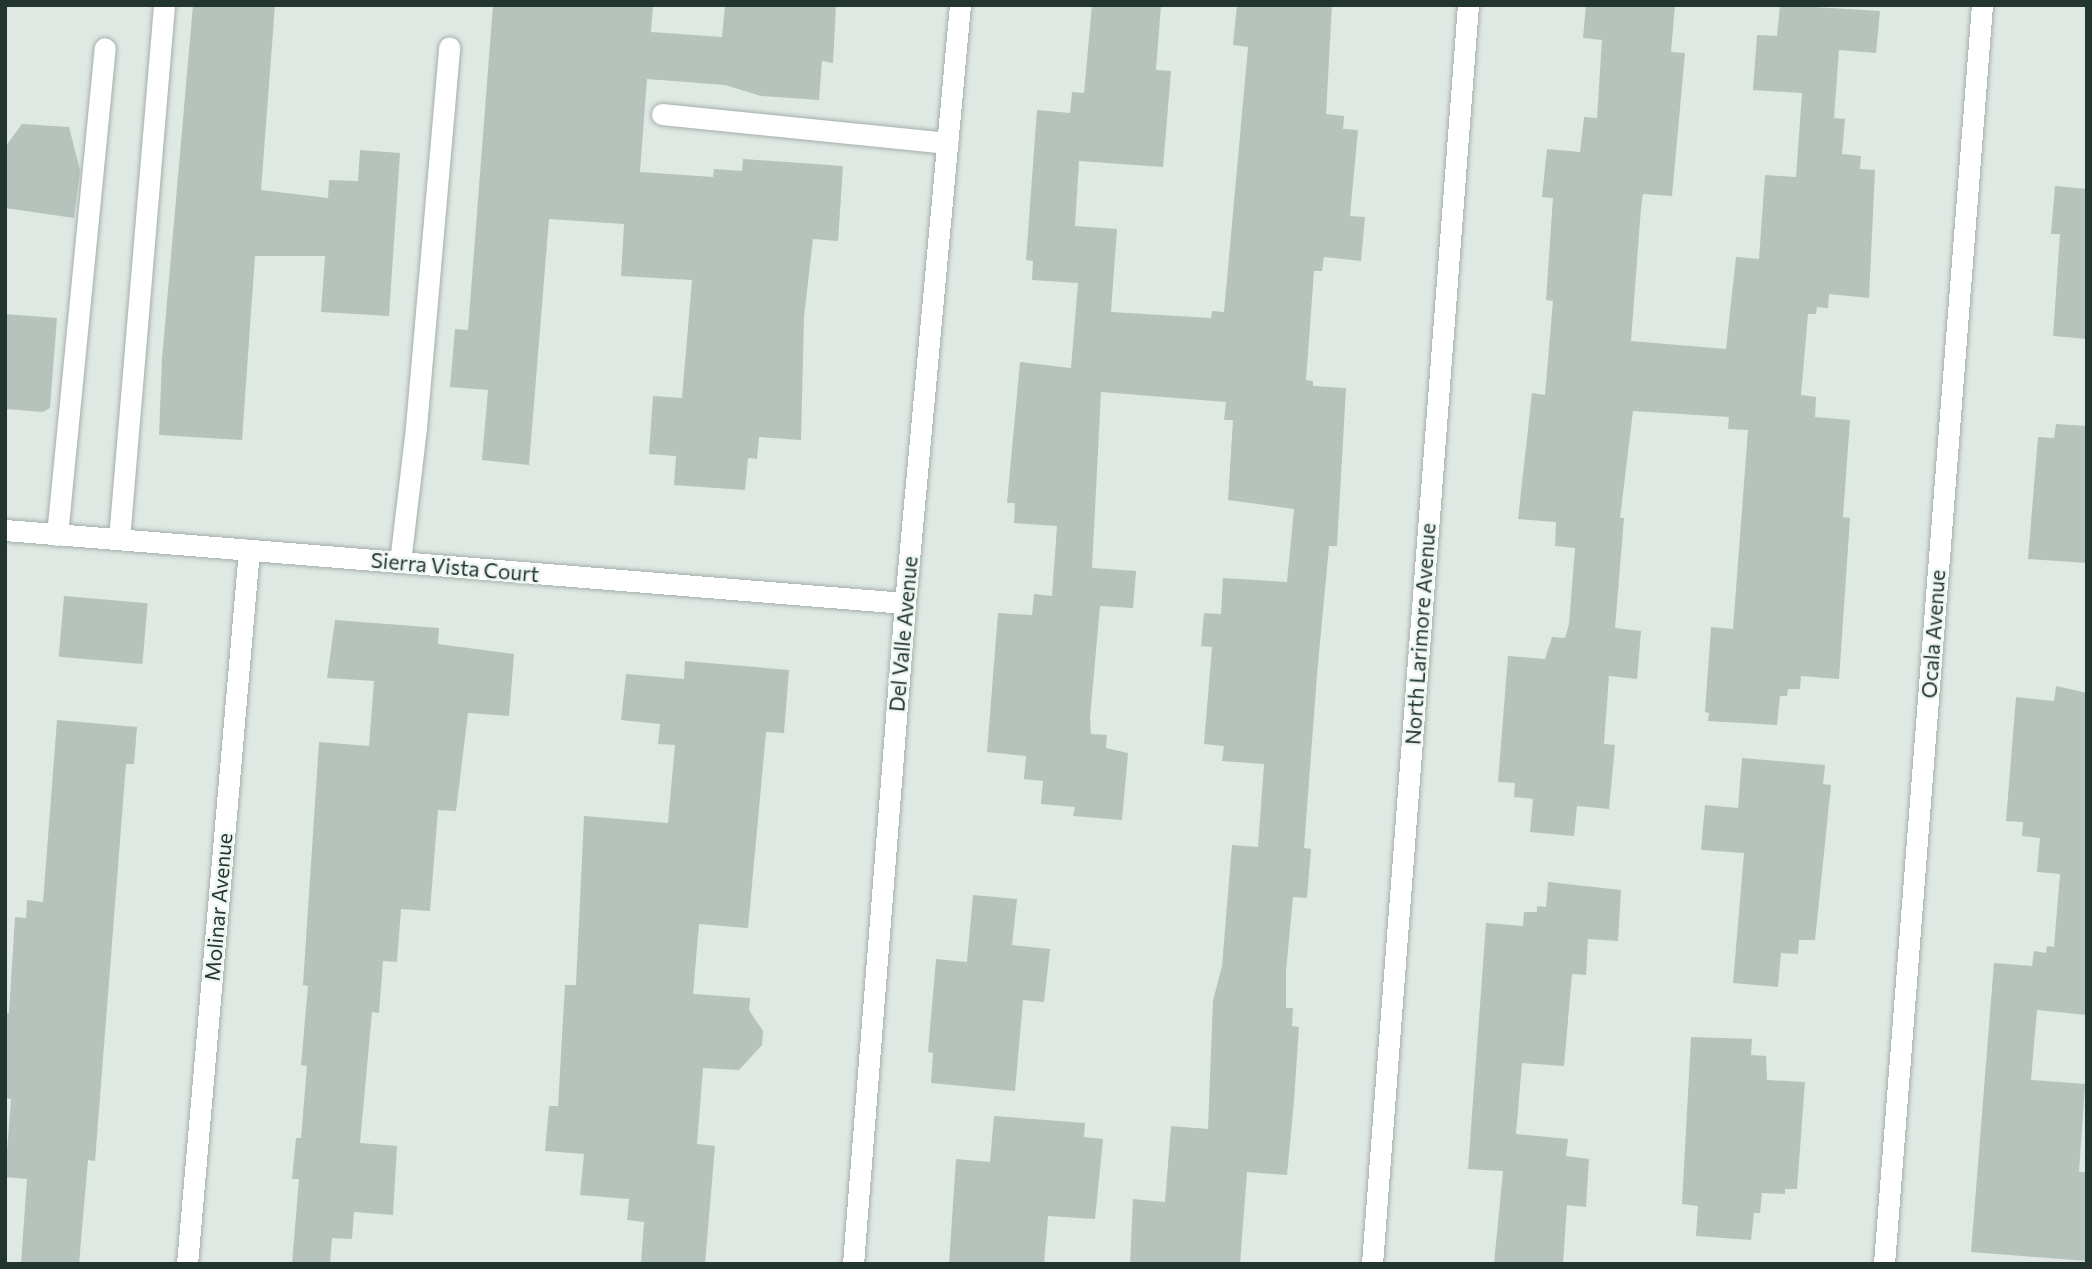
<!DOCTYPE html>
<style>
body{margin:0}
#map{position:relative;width:2092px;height:1269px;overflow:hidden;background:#dfe8e3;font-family:Commissioner,sans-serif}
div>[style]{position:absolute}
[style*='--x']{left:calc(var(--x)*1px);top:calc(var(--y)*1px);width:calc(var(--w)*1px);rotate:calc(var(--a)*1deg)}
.building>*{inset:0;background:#b5c3bc;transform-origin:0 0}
.roads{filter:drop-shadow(0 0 2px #a3afa9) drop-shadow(0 0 2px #a3afa9)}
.minor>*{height:21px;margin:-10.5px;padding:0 10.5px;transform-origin:10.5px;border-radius:10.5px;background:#fff}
span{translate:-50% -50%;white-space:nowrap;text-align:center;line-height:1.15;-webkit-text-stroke:5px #eff6f1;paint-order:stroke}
.street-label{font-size:21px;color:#22362f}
.frame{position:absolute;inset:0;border:7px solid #22362f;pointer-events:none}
</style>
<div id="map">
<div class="building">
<div style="clip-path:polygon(193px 5px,275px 5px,261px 190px,328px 198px,329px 180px,358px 181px,360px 150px,400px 153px,389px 316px,321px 312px,325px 256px,255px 256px,242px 440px,159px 435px,162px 359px)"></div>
<div style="clip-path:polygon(493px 5px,653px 5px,651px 32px,722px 37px,725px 5px,836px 5px,833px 63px,822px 61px,819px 100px,761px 96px,725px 85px,647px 79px,640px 172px,713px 177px,714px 169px,742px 171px,743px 159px,843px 166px,838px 241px,813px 239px,804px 317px,801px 440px,759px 437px,757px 459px,748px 458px,745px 490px,674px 485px,676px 456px,649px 454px,653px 396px,682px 398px,692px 280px,621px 276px,624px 224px,549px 219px,529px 465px,482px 460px,488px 390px,450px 387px,455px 329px,468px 330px)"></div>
<div style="clip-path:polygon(1092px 5px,1161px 5px,1156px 70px,1171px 71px,1163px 167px,1079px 161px,1075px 226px,1117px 229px,1111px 312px,1211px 318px,1212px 311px,1224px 312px,1248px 47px,1233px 45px,1237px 5px,1332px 5px,1326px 114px,1344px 116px,1343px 129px,1358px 130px,1350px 216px,1365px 217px,1361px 261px,1324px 257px,1322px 271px,1314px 271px,1306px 380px,1313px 381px,1313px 386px,1346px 388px,1337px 546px,1329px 546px,1317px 675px,1304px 848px,1311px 849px,1307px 898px,1293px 897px,1286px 971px,1286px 1008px,1293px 1008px,1292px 1026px,1299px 1027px,1294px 1101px,1287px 1175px,1247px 1172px,1240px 1264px,1130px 1264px,1133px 1199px,1165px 1202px,1171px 1126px,1208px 1129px,1213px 1001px,1222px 966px,1232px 845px,1258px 847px,1264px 764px,1222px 761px,1224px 746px,1204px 744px,1212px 647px,1201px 646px,1204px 613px,1221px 614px,1223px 578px,1287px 582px,1294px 509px,1228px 500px,1233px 420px,1224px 420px,1226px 402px,1101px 392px,1092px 568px,1136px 571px,1133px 608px,1100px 606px,1090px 718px,1091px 734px,1107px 735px,1106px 748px,1128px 753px,1122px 820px,1073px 816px,1075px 807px,1041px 804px,1043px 781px,1024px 779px,1026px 756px,987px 752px,998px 613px,1032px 615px,1034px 594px,1052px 596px,1057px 526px,1014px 523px,1015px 503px,1007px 503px,1020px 362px,1071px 368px,1078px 283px,1032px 280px,1033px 261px,1026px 260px,1037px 110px,1070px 113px,1072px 92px,1084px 93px)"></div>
<div style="clip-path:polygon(1586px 5px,1675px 5px,1671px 52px,1685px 53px,1672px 196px,1643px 194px,1641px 208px,1631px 341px,1726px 349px,1736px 257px,1759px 259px,1765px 175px,1796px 177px,1802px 93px,1753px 90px,1757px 35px,1777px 36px,1780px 5px,1880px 11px,1876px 53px,1839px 50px,1834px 118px,1845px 119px,1842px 154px,1861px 156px,1860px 169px,1875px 170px,1869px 298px,1829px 294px,1828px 308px,1817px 307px,1816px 314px,1808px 314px,1801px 395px,1816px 397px,1815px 417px,1850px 420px,1843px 517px,1850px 518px,1839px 679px,1801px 676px,1800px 689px,1788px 689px,1787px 696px,1780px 696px,1777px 725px,1708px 721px,1709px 713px,1705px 712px,1711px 627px,1733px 629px,1748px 430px,1728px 429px,1729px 417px,1633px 411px,1620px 518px,1624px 518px,1615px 628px,1641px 631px,1637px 679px,1609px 676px,1604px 744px,1615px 745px,1609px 809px,1577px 806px,1574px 836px,1530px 832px,1533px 799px,1514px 797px,1515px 783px,1498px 782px,1508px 656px,1545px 659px,1552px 637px,1565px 638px,1569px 624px,1575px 548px,1555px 546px,1556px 522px,1518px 519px,1532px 393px,1545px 395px,1553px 301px,1546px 300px,1553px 198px,1542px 197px,1547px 149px,1580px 152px,1584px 117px,1597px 118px,1602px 40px,1583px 38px)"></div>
<div style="clip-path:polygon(22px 124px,69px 127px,80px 170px,74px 218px,5px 208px,5px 147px)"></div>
<div style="clip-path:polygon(2055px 186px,2087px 189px,2087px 339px,2053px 336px,2060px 234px,2051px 234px)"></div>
<div style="clip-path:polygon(5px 314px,57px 318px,50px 408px,43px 412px,6px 409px)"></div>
<div style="clip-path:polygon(2056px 424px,2087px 426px,2087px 563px,2028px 559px,2038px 437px,2054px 438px)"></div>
<div style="left:64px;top:596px;width:84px;height:61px;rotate:5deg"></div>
<div style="clip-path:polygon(335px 620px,439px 628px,438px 644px,514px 654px,509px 716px,468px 713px,456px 811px,438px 810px,430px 911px,401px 909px,397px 962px,383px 961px,379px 1013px,372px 1012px,360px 1143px,397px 1146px,393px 1215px,354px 1212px,352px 1239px,332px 1238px,330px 1264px,292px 1264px,299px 1179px,292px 1179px,296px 1138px,301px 1138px,307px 1066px,301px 1065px,308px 986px,303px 985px,319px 742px,369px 746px,374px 681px,327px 678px)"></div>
<div style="clip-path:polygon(685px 661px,789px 670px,784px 733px,766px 732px,748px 928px,699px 924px,693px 994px,750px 998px,749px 1010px,763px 1031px,762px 1045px,739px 1070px,703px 1068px,697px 1144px,715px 1146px,705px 1264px,641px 1264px,644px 1222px,627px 1220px,629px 1199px,580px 1195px,584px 1154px,545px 1151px,549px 1106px,558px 1106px,565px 985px,576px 985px,584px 816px,668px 823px,675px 745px,658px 744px,660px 724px,621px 720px,626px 674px,684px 679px)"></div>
<div style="clip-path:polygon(2056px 686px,2087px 693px,2087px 1015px,2037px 1010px,2031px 1080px,2085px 1084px,2079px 1172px,2087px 1172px,2087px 1261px,1971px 1252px,1994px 963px,2032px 966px,2034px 951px,2046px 953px,2047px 946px,2054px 947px,2060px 874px,2037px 872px,2040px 838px,2022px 836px,2023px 822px,2006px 821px,2016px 697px,2054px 701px)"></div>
<div style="clip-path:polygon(57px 720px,137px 727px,134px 764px,126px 764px,95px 1161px,88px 1160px,79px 1264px,21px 1264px,27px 1179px,5px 1177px,11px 1099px,5px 1098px,5px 1013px,9px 1013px,15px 917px,26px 918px,27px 900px,43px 902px)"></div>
<div style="clip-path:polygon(1742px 758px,1825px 765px,1823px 784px,1831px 785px,1815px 940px,1799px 940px,1798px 954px,1781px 953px,1778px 987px,1733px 983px,1744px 853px,1701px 850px,1705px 805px,1738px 808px)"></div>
<div style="clip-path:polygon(1548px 882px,1621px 890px,1618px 941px,1588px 939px,1586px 975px,1572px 974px,1564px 1066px,1522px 1063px,1516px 1134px,1568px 1139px,1566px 1156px,1589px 1159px,1586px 1207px,1567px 1205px,1563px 1264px,1494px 1264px,1503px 1171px,1468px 1169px,1486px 923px,1523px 926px,1524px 912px,1537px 912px,1537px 906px,1546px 907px)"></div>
<div style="clip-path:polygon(973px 895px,1017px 899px,1012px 945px,1050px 949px,1044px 1002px,1023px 1000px,1015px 1091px,931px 1083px,933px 1053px,928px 1052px,936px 959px,967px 962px)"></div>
<div style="clip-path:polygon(1691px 1037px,1752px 1039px,1751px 1055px,1766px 1056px,1767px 1080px,1805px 1082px,1797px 1189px,1785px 1189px,1785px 1194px,1762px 1193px,1760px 1213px,1754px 1213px,1751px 1240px,1696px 1236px,1698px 1206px,1682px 1204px)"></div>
<div style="clip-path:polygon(994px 1116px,1085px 1123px,1084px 1137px,1103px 1139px,1095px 1219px,1048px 1216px,1044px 1264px,949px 1264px,956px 1159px,990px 1162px)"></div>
</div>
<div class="roads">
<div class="minor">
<div style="--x:662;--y:114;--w:287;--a:5.8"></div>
<div style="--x:5;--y:530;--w:903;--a:4.64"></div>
<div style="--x:57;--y:535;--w:489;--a:-84.4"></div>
<div style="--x:119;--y:539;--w:536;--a:-85.18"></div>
<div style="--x:400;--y:562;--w:136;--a:-83.2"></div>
<div style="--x:416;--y:427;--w:381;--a:-85"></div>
<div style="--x:187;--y:1264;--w:717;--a:-85.04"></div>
<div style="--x:853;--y:1264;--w:663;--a:-85.5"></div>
<div style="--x:905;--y:603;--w:601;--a:-84.75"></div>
<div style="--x:1372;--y:1264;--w:1263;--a:-85.64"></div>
<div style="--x:1884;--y:1264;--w:1263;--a:-85.55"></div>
</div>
</div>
<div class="street-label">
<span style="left:455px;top:567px;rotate:5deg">Sierra Vista Court</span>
<span style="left:903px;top:634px;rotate:-85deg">Del Valle Avenue</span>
<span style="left:1420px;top:634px;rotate:-86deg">North Larimore Avenue</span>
<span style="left:1933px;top:634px;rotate:-86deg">Ocala Avenue</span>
<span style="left:218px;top:907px;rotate:-85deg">Molinar Avenue</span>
</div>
<div class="frame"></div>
</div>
